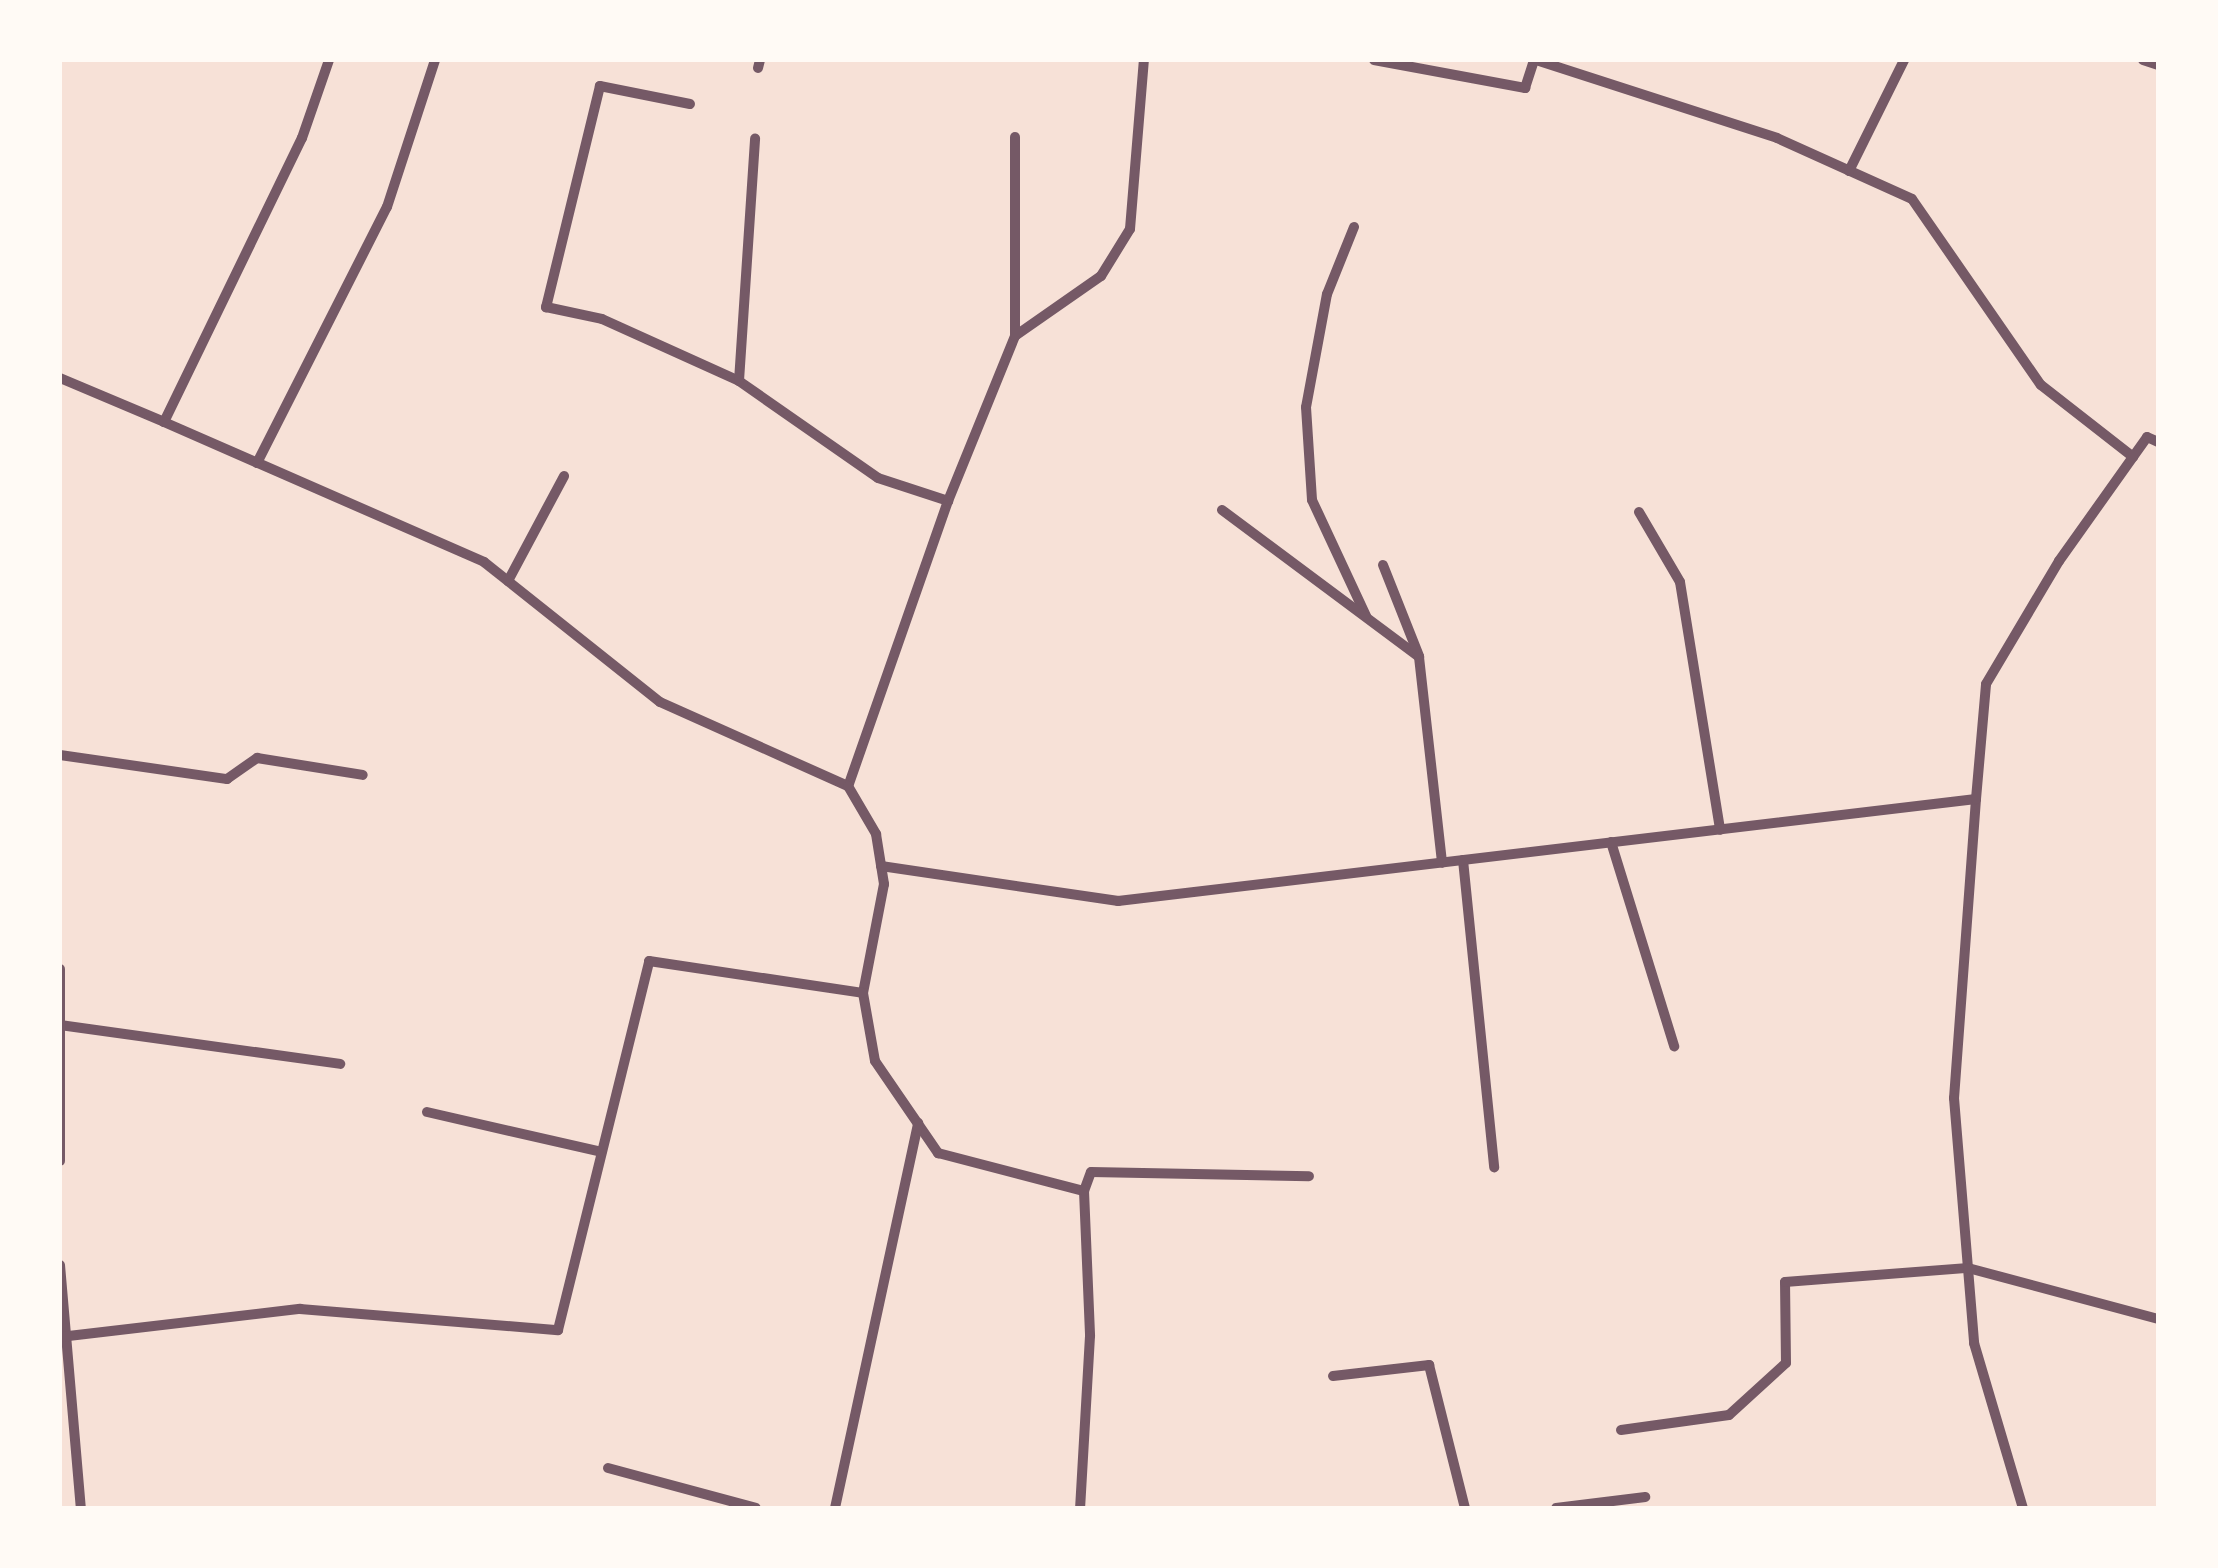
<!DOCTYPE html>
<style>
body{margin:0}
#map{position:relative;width:2218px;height:1568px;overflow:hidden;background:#f7e1d7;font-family:Figtree,sans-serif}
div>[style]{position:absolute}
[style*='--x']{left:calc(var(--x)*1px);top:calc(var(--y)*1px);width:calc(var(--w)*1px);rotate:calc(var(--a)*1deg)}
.minor>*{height:10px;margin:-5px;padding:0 5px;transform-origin:5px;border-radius:5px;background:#755966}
span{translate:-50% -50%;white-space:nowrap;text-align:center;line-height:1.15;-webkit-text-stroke:8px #fffaf5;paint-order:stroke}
.frame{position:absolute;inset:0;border:62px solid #fffaf5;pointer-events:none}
</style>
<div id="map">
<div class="minor">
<div style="--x:1374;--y:60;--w:154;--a:10.5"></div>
<div style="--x:1525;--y:88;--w:29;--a:-72"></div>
<div style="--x:1536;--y:60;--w:253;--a:17.9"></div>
<div style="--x:1777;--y:138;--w:148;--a:24.3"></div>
<div style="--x:1912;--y:199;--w:226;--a:55.3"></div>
<div style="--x:2041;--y:385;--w:117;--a:38"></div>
<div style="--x:2143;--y:60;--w:16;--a:18"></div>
<div style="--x:758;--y:68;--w:8;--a:-76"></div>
<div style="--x:690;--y:104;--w:92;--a:-168.7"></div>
<div style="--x:600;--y:86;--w:228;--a:103.7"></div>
<div style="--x:546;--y:307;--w:57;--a:12.1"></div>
<div style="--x:602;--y:319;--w:150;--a:24.3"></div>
<div style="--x:739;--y:381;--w:169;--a:34.9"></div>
<div style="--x:878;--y:478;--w:74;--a:18.2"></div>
<div style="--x:948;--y:501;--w:302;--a:109.3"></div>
<div style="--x:1849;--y:171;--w:124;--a:-63.6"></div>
<div style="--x:1354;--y:227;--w:72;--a:111.9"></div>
<div style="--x:1327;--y:294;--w:115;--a:100.5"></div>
<div style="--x:1306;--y:407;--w:93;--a:86.3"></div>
<div style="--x:1312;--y:500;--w:128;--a:65"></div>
<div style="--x:1015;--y:336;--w:105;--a:-34.9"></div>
<div style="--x:1101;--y:276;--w:55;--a:-58.3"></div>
<div style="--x:1130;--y:229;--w:170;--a:-85.3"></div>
<div style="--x:60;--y:378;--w:113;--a:22.9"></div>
<div style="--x:164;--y:422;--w:316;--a:-64.1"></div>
<div style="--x:302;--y:138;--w:83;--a:-70.9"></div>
<div style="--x:739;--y:381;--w:243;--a:-86.2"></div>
<div style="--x:164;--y:422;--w:349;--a:23.6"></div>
<div style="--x:484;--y:562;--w:225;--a:38.5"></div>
<div style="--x:660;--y:702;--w:206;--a:24.1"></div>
<div style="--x:848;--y:786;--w:56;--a:59.7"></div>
<div style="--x:876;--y:834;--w:51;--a:80.9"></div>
<div style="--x:884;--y:884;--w:111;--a:100.9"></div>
<div style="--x:863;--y:993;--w:69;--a:80"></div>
<div style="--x:875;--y:1061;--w:112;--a:55.6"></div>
<div style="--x:938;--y:1153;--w:151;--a:14.6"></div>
<div style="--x:1084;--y:1191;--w:145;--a:87.6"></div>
<div style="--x:1090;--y:1336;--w:172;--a:93.3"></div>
<div style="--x:257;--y:463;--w:287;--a:-63.1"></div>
<div style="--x:387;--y:207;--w:155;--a:-71.9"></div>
<div style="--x:948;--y:501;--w:178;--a:-67.9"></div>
<div style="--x:1015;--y:336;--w:199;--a:-90"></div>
<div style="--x:1222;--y:510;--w:246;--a:36.7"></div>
<div style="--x:1419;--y:657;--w:207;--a:83.6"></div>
<div style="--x:1639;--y:512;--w:81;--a:59.6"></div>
<div style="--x:1680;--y:582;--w:251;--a:80.8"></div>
<div style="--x:1383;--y:565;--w:98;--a:68.4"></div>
<div style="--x:508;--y:581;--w:119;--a:-61.9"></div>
<div style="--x:60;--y:755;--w:169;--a:8.2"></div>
<div style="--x:227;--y:779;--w:37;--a:-35"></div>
<div style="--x:257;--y:758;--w:107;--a:9.1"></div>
<div style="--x:1976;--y:799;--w:300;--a:94.2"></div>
<div style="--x:1954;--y:1098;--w:246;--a:85.3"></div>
<div style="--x:1974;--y:1343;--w:172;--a:73.5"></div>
<div style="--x:1611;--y:842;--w:214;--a:72.8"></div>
<div style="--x:1463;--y:860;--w:309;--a:84.2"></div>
<div style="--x:881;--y:866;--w:240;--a:8.4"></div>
<div style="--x:1118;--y:901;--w:864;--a:-6.78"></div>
<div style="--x:1976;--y:799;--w:115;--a:-85"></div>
<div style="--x:1986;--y:684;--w:143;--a:-59.3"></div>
<div style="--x:2059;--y:561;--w:152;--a:-54.6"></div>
<div style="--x:2147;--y:437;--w:12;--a:24"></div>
<div style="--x:60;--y:969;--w:192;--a:90"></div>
<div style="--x:60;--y:1025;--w:283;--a:7.9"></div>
<div style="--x:427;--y:1112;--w:179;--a:12.9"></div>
<div style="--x:1084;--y:1191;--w:20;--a:-70"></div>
<div style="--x:1091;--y:1172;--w:218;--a:1.1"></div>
<div style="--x:60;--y:1265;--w:244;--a:85.1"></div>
<div style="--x:60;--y:1337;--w:242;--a:-6.7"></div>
<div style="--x:300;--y:1309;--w:259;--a:4.7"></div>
<div style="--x:558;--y:1330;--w:380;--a:-76.1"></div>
<div style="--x:649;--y:961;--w:216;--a:8.5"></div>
<div style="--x:1333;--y:1376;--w:97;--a:-6.5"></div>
<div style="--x:1429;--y:1365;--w:147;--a:75.9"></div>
<div style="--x:1621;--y:1430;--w:109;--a:-7.9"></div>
<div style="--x:1729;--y:1415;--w:77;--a:-42.4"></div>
<div style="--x:1786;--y:1363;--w:81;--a:-90.7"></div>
<div style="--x:1785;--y:1282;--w:184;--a:-4.4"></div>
<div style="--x:1968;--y:1268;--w:197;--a:15"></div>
<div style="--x:608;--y:1468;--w:153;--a:15.1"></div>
<div style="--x:835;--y:1508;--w:394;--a:-77.8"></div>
<div style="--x:1556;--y:1508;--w:90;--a:-7"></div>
</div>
<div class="frame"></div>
</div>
